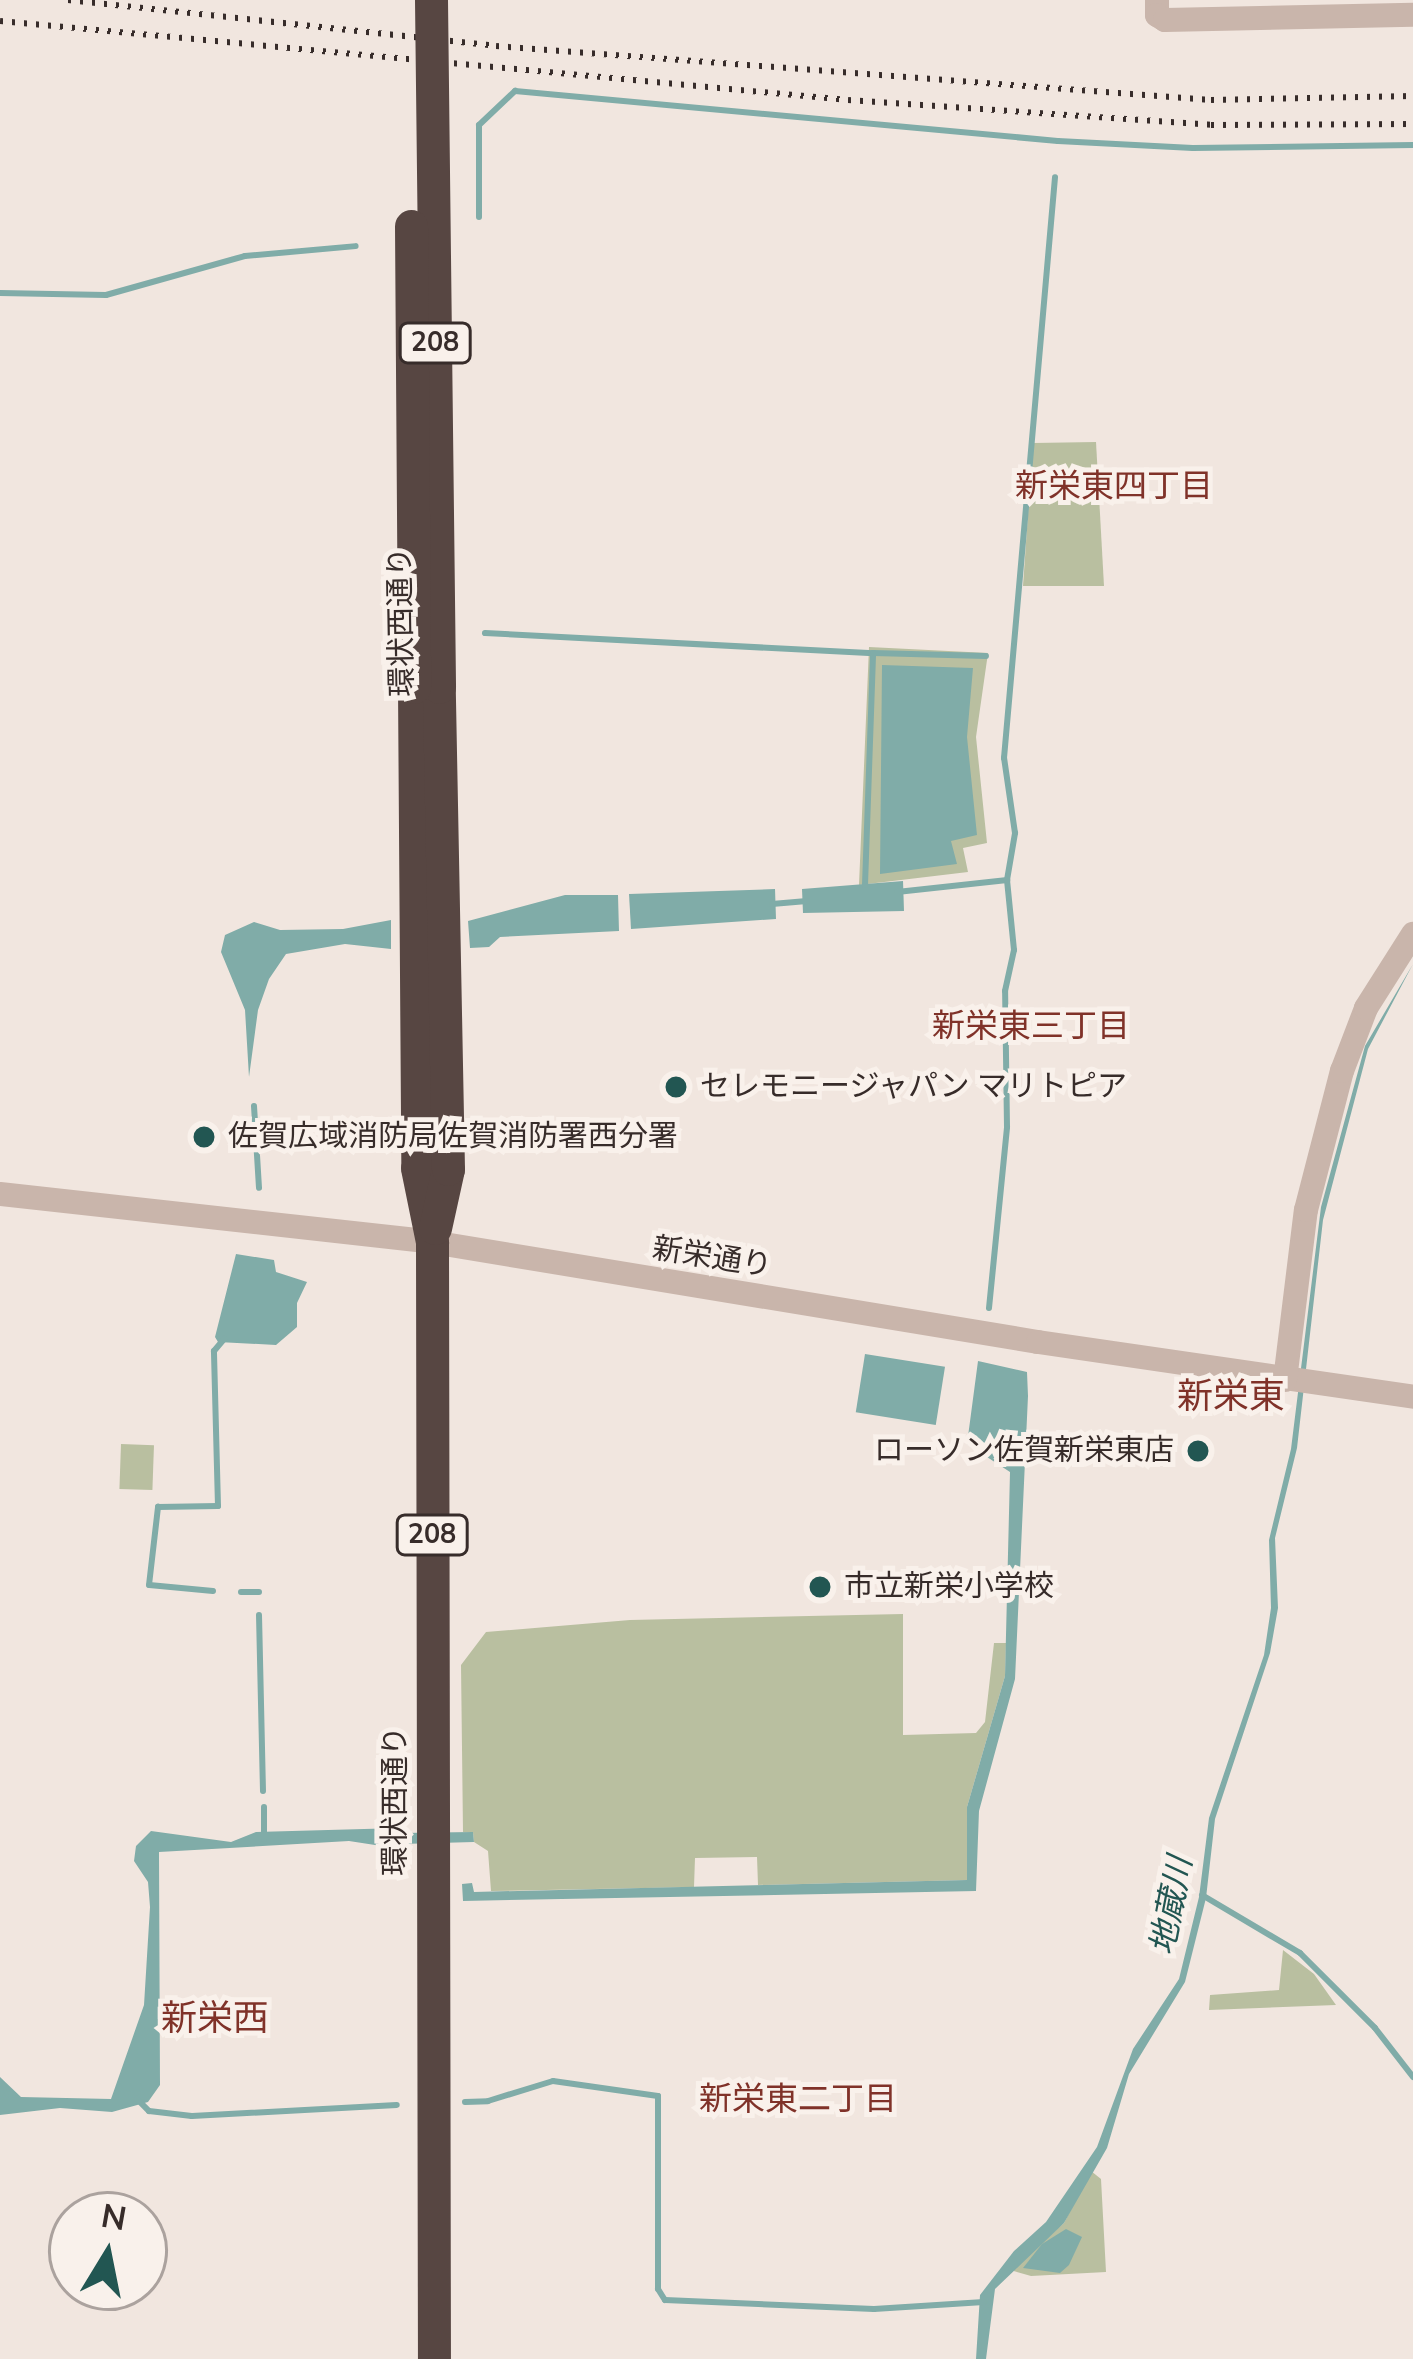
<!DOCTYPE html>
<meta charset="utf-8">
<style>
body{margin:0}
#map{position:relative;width:1413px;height:2359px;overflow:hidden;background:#f1e6df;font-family:"Nunito Sans","Noto Sans JP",sans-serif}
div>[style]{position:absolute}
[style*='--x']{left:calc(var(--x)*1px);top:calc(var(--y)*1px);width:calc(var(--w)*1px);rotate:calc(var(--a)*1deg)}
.green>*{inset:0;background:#b9bfa0;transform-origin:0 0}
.water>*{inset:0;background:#80aca8;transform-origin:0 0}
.stream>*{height:6px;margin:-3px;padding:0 3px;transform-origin:3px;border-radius:3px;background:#80aca8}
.minor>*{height:24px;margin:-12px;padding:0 12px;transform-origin:12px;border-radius:12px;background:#c9b5ab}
.highway>*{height:33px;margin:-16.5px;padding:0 16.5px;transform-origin:16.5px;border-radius:16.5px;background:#574642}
.rail>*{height:6px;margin-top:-3px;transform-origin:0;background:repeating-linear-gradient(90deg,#372c2a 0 3px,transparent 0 12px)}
.highway-bridge>*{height:33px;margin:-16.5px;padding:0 16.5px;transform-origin:16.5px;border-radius:16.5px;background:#574642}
.dots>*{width:33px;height:33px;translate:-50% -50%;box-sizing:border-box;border:6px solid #f9f1eb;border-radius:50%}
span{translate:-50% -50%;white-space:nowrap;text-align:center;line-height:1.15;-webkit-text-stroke:10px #f9f1eb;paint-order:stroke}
.shield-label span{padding:3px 9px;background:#f9f1eb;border:3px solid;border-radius:9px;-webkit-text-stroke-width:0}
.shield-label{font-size:27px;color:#372c2a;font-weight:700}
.street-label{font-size:30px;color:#372c2a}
.poi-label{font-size:30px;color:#372c2a}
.left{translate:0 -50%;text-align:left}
.right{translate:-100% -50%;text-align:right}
.neighbourhood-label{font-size:33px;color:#803229}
.water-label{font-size:33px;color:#225652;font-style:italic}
.quarter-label{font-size:36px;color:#803229}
.north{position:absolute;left:48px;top:2191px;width:120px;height:120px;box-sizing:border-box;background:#f9f1eb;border:3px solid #aba29e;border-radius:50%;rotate:10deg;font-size:33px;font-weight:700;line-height:48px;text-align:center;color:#372c2a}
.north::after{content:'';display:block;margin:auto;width:42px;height:54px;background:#225652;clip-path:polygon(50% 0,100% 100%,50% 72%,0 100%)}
</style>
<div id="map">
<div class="green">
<div style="clip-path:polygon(1096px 442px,1104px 586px,1023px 586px,1033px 443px)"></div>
<div style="clip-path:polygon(869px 647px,988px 653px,976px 737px,987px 843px,963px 848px,968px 872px,859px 885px)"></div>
<div style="left:121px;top:1444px;width:33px;height:45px;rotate:2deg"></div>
<div style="clip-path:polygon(903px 1614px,903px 1735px,976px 1733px,985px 1722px,994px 1643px,1006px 1643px,1005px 1676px,967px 1807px,968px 1880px,758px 1885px,757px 1857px,695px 1858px,694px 1887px,491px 1891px,488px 1851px,474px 1842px,473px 1832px,463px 1832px,461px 1665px,486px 1632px,630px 1620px)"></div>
<div style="clip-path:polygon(1283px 1950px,1314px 1974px,1336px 2005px,1209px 2010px,1210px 1995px,1279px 1990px)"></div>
<div style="clip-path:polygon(1091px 2171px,1101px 2179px,1106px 2272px,1031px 2276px,1010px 2270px,1064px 2223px)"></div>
</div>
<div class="water">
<div style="clip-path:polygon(882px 665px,973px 668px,967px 737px,977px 835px,951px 841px,957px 864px,880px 874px)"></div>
<div style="clip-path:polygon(903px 881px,904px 911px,803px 913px,802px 889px)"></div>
<div style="clip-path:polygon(775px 889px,776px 919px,631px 929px,629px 894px)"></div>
<div style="clip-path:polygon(565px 895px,618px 895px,619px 931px,500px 937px,489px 947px,470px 948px,468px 921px)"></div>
<div style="clip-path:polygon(391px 920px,391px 949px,345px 944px,286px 954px,269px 979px,258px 1010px,249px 1077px,245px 1010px,221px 952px,225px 935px,254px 922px,280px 930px,343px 929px)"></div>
<div style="clip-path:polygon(1413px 964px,1368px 1049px,1323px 1220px,1297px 1448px,1275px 1538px,1278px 1608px,1270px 1653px,1215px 1819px,1206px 1898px,1185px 1982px,1129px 2074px,1107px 2148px,1064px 2223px,995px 2289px,986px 2359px,976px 2359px,980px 2295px,1014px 2251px,1046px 2222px,1097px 2147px,1133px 2049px,1179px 1979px,1199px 1897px,1209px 1818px,1264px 1655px,1271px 1608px,1269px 1540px,1291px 1449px,1321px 1207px,1365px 1046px)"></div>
<div style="clip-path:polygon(236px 1254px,274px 1260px,276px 1272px,307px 1282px,297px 1303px,297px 1327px,276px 1345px,218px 1342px,215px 1337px)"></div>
<div style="left:865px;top:1354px;width:81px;height:59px;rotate:9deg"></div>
<div style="clip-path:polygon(978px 1361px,1027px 1372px,1028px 1396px,1015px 1679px,979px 1811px,976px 1891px,463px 1901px,462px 1884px,472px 1883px,474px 1892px,967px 1880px,967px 1807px,1005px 1676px,1010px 1472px,967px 1444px)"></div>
<div style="clip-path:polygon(400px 1828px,401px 1833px,473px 1832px,474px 1842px,402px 1844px,401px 1849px,349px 1841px,159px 1852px,160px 2085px,148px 2102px,112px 2112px,60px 2108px,0 2115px,0 2077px,21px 2097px,111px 2099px,144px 2005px,150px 1907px,148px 1882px,134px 1861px,136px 1846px,151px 1831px,231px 1842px,256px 1832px)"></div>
<div style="clip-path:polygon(1066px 2229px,1082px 2237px,1069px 2265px,1060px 2273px,1023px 2268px,1042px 2244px)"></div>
</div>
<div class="stream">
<div style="--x:479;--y:217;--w:92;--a:-90"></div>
<div style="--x:479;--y:125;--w:50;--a:-43.4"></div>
<div style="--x:515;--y:91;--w:545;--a:5.26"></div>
<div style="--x:1058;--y:141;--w:135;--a:3"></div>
<div style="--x:1193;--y:148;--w:220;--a:-0.8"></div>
<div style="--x:0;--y:293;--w:106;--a:1.1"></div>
<div style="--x:106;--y:295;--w:144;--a:-15.7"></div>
<div style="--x:245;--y:256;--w:111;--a:-5.1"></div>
<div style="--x:485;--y:633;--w:389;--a:3"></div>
<div style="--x:865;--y:885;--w:232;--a:-88"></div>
<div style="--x:873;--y:653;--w:113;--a:1.5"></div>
<div style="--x:897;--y:892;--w:111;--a:-6.2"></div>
<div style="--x:772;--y:904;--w:35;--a:-5"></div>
<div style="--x:254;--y:1106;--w:82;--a:86.5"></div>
<div style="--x:989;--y:1308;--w:182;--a:-84.3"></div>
<div style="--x:1007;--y:1127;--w:136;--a:-90.8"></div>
<div style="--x:1005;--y:991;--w:42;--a:-77.6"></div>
<div style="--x:1014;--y:950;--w:70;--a:-95.7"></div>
<div style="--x:1007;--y:880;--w:48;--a:-80.3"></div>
<div style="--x:1015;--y:833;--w:76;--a:-98.3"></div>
<div style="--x:1004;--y:758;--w:583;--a:-84.98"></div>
<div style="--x:213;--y:1591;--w:64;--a:-174.6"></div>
<div style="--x:149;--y:1585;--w:79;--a:-83.4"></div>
<div style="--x:158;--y:1507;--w:60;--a:-1"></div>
<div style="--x:218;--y:1506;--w:155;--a:-91.5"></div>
<div style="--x:214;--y:1351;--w:16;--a:-50"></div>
<div style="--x:241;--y:1592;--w:18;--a:0"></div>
<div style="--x:259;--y:1615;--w:176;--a:88.7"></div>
<div style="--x:264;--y:1807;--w:32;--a:90"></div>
<div style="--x:1202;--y:1895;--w:114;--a:30.6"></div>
<div style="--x:1300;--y:1953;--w:106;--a:45"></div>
<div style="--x:1375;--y:2028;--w:62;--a:52.2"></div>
<div style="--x:137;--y:2099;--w:17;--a:45"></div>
<div style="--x:149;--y:2111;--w:43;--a:6.6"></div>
<div style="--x:192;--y:2116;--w:205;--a:-3.1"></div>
<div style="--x:465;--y:2102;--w:23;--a:-2"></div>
<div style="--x:488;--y:2101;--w:68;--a:-17.1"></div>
<div style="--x:553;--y:2081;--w:106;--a:8.1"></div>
<div style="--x:658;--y:2096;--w:193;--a:90"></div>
<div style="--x:658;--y:2289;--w:13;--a:58"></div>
<div style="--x:665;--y:2300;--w:209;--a:2.5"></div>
<div style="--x:874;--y:2309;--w:110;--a:-3.6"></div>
</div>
<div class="minor">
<div style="--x:1157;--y:0;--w:15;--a:90"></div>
<div style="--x:1157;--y:15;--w:9;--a:32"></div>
<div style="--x:1165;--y:20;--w:248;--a:-1.2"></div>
<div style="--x:0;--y:1194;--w:435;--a:6.3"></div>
<div style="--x:432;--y:1242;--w:614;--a:9.37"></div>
<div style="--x:1038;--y:1342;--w:379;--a:8.3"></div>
<div style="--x:1285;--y:1380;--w:171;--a:-83"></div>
<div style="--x:1306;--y:1210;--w:144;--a:-75.5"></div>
<div style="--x:1342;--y:1071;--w:67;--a:-69.1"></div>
<div style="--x:1366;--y:1008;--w:88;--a:-57.6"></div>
</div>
<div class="highway">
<div style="--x:414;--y:687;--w:481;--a:89.6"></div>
<div style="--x:417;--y:1168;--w:76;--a:78.5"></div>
<div style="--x:432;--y:1242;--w:1117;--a:89.9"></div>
<div style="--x:435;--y:1228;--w:60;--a:-77.6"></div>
<div style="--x:448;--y:1169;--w:482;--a:-91.1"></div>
</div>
<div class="rail">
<div style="--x:68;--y:0;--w:430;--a:6.1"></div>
<div style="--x:496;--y:46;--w:717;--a:4.32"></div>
<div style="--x:1211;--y:100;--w:202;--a:-1.1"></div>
<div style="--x:0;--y:21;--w:852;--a:5.32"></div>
<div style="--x:848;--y:100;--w:364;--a:3.9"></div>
<div style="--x:1211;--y:125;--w:202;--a:-0.3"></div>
</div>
<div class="highway-bridge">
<div style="--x:431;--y:0;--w:687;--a:89.33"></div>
<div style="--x:411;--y:226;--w:461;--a:89.6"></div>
</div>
<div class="dots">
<div style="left:676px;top:1087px;background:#225652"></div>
<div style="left:204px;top:1137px;background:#225652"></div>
<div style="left:1198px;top:1451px;background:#225652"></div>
<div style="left:820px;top:1587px;background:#225652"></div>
</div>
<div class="shield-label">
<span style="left:435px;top:343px">208</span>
<span style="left:432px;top:1535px">208</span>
</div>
<div class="street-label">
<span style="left:402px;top:622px;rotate:-91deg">環状西通り</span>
<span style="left:712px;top:1258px;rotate:9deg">新栄通り</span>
<span style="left:396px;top:1801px;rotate:-90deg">環状西通り</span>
</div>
<div class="poi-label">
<span class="left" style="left:700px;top:1087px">セレモニージャパン マリトピア</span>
<span class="left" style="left:228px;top:1137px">佐賀広域消防局佐賀消防署西分署</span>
<span class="right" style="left:1174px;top:1451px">ローソン佐賀新栄東店</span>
<span class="left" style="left:844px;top:1587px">市立新栄小学校</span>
</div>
<div class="neighbourhood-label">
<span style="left:1114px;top:487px">新栄東四丁目</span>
<span style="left:1031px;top:1027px">新栄東三丁目</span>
<span style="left:798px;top:2100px">新栄東二丁目</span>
</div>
<div class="water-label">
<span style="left:1172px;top:1906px;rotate:-79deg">地蔵川</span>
</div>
<div class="quarter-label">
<span style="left:1231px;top:1397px">新栄東</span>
<span style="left:215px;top:2019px">新栄西</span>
</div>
<div class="north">N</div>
</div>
